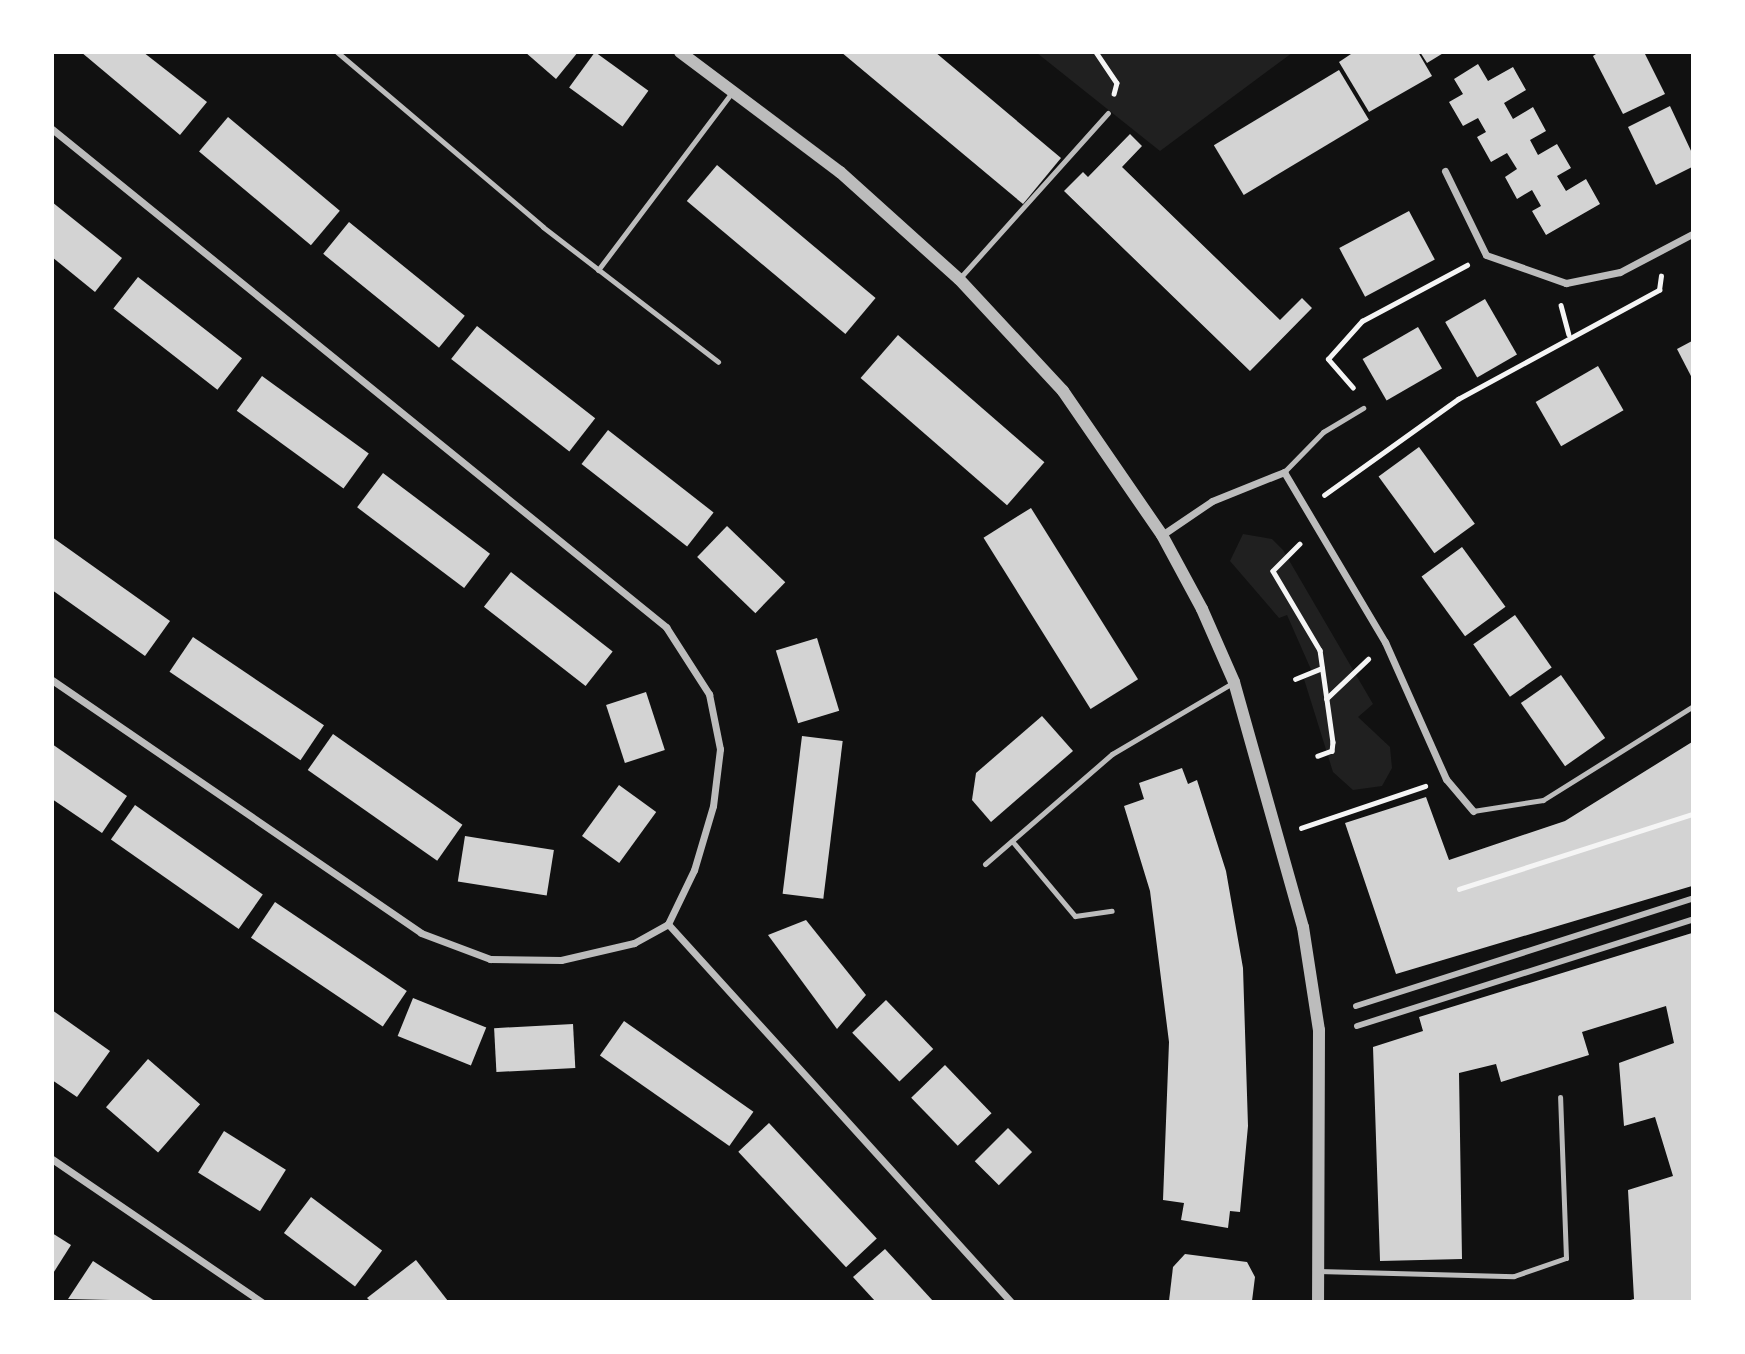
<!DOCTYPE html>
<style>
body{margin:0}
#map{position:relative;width:1745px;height:1354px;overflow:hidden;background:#111;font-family:"Open Sans",sans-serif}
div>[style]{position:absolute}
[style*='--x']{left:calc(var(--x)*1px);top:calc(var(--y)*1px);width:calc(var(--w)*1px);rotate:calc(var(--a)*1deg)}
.green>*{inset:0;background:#202020}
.building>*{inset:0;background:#d3d3d3;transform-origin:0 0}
.path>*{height:4.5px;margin:-2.25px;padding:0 2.25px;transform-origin:2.25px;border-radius:2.25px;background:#f5f5f5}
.service>*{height:5px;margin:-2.5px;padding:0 2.5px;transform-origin:2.5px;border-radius:2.5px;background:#bcbcbc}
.pedestrian>*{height:6px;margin:-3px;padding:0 3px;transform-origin:3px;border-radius:3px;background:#bcbcbc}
.minor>*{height:7px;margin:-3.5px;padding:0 3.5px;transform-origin:3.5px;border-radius:3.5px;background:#bcbcbc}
.tertiary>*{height:12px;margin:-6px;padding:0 6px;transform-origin:6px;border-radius:6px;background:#bcbcbc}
span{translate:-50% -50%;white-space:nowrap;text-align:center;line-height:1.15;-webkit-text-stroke:5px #fff;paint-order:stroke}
.frame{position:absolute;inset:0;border:54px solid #fff;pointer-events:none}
</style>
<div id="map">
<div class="green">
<div style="clip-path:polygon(1037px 53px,1292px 53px,1160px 151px)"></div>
<div style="clip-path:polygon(1243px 534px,1272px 539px,1283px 550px,1373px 704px,1358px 717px,1390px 747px,1392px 768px,1382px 786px,1353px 790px,1333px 772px,1304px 679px,1313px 674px,1287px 615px,1279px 618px,1230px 561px)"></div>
</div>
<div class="building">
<div style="clip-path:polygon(81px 52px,143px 52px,207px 102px,180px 135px)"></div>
<div style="clip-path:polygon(525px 52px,578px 52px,556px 79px)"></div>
<div style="left:595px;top:52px;width:66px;height:44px;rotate:36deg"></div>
<div style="clip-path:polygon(841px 52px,935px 52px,1061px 158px,1023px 204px)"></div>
<div style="clip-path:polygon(1354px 52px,1418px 52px,1432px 76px,1369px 112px,1339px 62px)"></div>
<div style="clip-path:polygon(1420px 52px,1445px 52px,1427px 63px)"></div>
<div style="clip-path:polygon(1599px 52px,1644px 52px,1665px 94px,1623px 114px,1593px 56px)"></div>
<div style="clip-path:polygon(1478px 64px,1488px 81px,1513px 67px,1526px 90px,1504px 103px,1513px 119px,1533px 107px,1546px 131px,1530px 140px,1538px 155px,1557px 144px,1571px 168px,1557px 176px,1566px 191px,1586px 179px,1600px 204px,1546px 235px,1532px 211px,1541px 206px,1532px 190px,1517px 199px,1505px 177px,1517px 169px,1507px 153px,1491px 162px,1477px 137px,1486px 132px,1478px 118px,1463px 126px,1449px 102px,1463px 94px,1454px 79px)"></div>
<div style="left:1339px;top:70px;width:58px;height:146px;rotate:59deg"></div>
<div style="clip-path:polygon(1670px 106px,1692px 153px,1692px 167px,1656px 185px,1628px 127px)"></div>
<div style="left:228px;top:117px;width:146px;height:45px;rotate:40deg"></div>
<div style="clip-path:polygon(1130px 134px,1142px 146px,1122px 167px,1280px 320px,1302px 298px,1312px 308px,1250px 371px,1064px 191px,1083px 172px,1088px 177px)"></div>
<div style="left:717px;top:165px;width:207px;height:47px;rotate:40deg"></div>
<div style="clip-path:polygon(52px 202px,122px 258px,95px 292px,52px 257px)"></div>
<div style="left:1409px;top:211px;width:55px;height:79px;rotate:62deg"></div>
<div style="left:349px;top:222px;width:149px;height:41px;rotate:39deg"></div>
<div style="left:138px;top:277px;width:132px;height:40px;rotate:38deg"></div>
<div style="left:1485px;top:299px;width:64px;height:46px;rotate:60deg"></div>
<div style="left:477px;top:326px;width:150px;height:42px;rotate:38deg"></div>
<div style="left:1418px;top:327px;width:48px;height:64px;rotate:60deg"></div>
<div style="left:898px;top:335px;width:194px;height:57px;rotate:41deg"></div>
<div style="clip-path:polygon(1692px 341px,1692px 378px,1677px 349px)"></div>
<div style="left:1598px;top:366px;width:51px;height:72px;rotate:60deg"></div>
<div style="left:262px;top:376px;width:132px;height:43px;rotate:36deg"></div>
<div style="left:608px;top:430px;width:134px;height:43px;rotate:38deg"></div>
<div style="left:1419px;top:447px;width:95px;height:50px;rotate:54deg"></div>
<div style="left:383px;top:473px;width:134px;height:43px;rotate:37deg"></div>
<div style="left:1031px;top:508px;width:202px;height:56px;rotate:58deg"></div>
<div style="left:727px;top:526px;width:81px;height:43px;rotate:44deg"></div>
<div style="clip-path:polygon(52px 537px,170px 621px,145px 656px,52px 590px)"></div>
<div style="left:1462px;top:547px;width:74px;height:50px;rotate:54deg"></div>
<div style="left:511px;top:572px;width:129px;height:44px;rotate:38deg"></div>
<div style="left:1515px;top:615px;width:64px;height:51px;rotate:55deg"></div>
<div style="left:193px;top:637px;width:158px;height:42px;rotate:34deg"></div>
<div style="left:817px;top:638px;width:76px;height:43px;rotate:73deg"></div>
<div style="left:1561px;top:675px;width:77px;height:49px;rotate:55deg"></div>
<div style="left:646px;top:692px;width:61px;height:42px;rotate:72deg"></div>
<div style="clip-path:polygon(1042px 716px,1073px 751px,991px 822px,972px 800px,976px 773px)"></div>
<div style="left:333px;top:734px;width:158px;height:44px;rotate:35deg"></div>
<div style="left:802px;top:736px;width:41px;height:159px;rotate:7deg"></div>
<div style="clip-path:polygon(1692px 742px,1692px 886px,1396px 974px,1345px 823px,1426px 797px,1449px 860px,1565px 821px)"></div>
<div style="clip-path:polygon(52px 744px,127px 796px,102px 833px,52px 799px)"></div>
<div style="clip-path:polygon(1182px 768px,1188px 784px,1197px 780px,1226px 871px,1243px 968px,1248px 1126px,1240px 1212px,1230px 1211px,1228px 1228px,1181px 1220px,1184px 1203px,1163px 1200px,1169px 1042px,1150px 891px,1124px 806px,1144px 799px,1139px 783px)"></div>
<div style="left:619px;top:785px;width:46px;height:63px;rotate:36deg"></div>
<div style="left:135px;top:805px;width:156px;height:42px;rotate:35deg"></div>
<div style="left:465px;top:836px;width:90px;height:46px;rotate:9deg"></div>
<div style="left:275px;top:902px;width:159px;height:43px;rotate:34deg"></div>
<div style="clip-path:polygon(806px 920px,866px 995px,837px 1029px,768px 935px)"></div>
<div style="clip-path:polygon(1692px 933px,1692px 1301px,1627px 1301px,1634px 1299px,1628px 1190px,1673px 1176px,1655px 1117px,1624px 1126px,1619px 1063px,1674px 1043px,1666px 1006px,1582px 1032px,1589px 1055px,1501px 1082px,1496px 1064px,1459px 1073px,1462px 1259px,1380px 1261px,1373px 1047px,1423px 1031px,1419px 1017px)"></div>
<div style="left:413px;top:998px;width:79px;height:41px;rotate:22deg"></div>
<div style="left:886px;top:1000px;width:68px;height:47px;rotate:46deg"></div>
<div style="clip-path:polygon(52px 1010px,110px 1051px,77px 1097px,52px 1080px)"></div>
<div style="left:624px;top:1021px;width:158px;height:42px;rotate:35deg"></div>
<div style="left:573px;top:1024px;width:44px;height:79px;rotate:87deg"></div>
<div style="left:148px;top:1059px;width:69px;height:64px;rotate:41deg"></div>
<div style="left:945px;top:1065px;width:67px;height:47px;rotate:46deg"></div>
<div style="left:769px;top:1123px;width:158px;height:42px;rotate:47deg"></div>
<div style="left:1008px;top:1128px;width:34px;height:47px;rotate:45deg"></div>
<div style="left:224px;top:1131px;width:73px;height:49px;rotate:32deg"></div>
<div style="left:311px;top:1197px;width:89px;height:45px;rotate:37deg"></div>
<div style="clip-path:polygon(52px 1233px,71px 1245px,52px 1275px)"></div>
<div style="clip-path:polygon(885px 1249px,911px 1277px,933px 1301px,875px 1301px,853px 1277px)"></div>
<div style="clip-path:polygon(1185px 1254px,1247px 1262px,1255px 1277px,1252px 1301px,1169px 1301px,1173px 1267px)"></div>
<div style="clip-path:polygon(416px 1260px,448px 1301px,370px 1301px,367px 1298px)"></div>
<div style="clip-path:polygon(93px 1261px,153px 1300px,152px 1301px,68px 1299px)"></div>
</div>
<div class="path">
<div style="--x:1096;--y:52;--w:37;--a:56"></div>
<div style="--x:1117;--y:83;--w:11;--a:105"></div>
<div style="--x:1561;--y:305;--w:30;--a:75"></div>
<div style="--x:1353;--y:388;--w:38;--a:-131"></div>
<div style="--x:1328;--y:359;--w:51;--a:-48.2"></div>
<div style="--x:1362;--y:321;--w:119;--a:-28.1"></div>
<div style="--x:1324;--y:495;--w:165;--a:-35.6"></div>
<div style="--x:1458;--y:399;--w:229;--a:-28.5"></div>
<div style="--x:1659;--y:290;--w:14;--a:-82"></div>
<div style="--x:1300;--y:544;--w:38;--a:135"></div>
<div style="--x:1273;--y:571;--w:92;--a:59.3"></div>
<div style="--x:1320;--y:650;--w:93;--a:82"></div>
<div style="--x:1333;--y:742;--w:9;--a:96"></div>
<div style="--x:1332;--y:751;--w:15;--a:160"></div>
<div style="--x:1295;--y:679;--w:29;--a:-22"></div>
<div style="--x:1326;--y:699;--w:58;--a:-43.6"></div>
<div style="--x:1301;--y:828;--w:131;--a:-18.7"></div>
<div style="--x:1459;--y:889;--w:245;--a:-17.8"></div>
</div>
<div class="service">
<div style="--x:337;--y:52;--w:270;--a:40.3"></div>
<div style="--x:543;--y:227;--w:221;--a:37.6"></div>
<div style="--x:598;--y:270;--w:223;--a:-53"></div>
<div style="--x:959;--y:279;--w:223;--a:-48.1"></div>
<div style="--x:1284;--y:472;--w:56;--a:-45.7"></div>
<div style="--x:1323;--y:432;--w:47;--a:-31"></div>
<div style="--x:1473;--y:811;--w:71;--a:-8.9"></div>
<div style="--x:1543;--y:800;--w:176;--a:-32"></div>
<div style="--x:1012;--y:841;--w:98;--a:50"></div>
<div style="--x:1075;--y:916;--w:37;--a:-8"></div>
<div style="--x:985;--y:864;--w:168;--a:-40.9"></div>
<div style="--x:1112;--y:754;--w:142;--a:-30.5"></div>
<div style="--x:1318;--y:1271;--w:196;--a:1.5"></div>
<div style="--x:1514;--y:1276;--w:55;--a:-19.1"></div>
<div style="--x:1566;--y:1258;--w:161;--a:-92.1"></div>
</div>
<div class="pedestrian">
<div style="--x:1356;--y:1006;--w:353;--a:-17.7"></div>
<div style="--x:1357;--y:1026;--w:351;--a:-17.6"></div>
</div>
<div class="minor">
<div style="--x:52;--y:129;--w:791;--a:39.04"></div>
<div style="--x:666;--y:627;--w:80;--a:57.3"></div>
<div style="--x:709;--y:694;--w:56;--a:78.7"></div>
<div style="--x:720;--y:749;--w:57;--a:97"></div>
<div style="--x:713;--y:806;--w:67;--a:106.5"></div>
<div style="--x:694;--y:870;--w:60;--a:115.7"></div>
<div style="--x:1445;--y:171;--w:93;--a:64"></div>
<div style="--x:1486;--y:255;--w:85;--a:19.3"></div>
<div style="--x:1566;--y:283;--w:55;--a:-11.5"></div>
<div style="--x:1620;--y:272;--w:81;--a:-27.8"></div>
<div style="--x:1162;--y:535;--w:60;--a:-34.2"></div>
<div style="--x:1212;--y:501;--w:78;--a:-21.9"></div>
<div style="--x:1284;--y:472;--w:198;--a:59.3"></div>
<div style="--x:1385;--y:642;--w:150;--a:66"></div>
<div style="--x:1446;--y:779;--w:42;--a:49.8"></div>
<div style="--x:52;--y:680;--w:447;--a:34.4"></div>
<div style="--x:421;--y:933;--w:74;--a:20.6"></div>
<div style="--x:490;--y:959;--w:71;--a:0.8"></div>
<div style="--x:561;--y:960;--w:75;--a:-13.1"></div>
<div style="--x:634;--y:943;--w:39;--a:-29"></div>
<div style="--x:668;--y:924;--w:510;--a:47.78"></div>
<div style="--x:52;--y:1159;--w:254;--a:34.3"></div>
</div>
<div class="tertiary">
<div style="--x:680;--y:52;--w:200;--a:36.9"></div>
<div style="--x:840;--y:172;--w:160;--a:42"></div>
<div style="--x:959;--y:279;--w:153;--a:47.1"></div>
<div style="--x:1063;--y:391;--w:175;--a:55.5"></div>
<div style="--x:1162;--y:535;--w:84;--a:61.6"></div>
<div style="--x:1202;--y:609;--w:80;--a:66.3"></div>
<div style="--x:1234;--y:682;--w:255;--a:74.3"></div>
<div style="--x:1303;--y:927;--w:104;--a:81.2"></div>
<div style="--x:1319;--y:1030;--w:272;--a:90.2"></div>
</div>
<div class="frame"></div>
</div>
